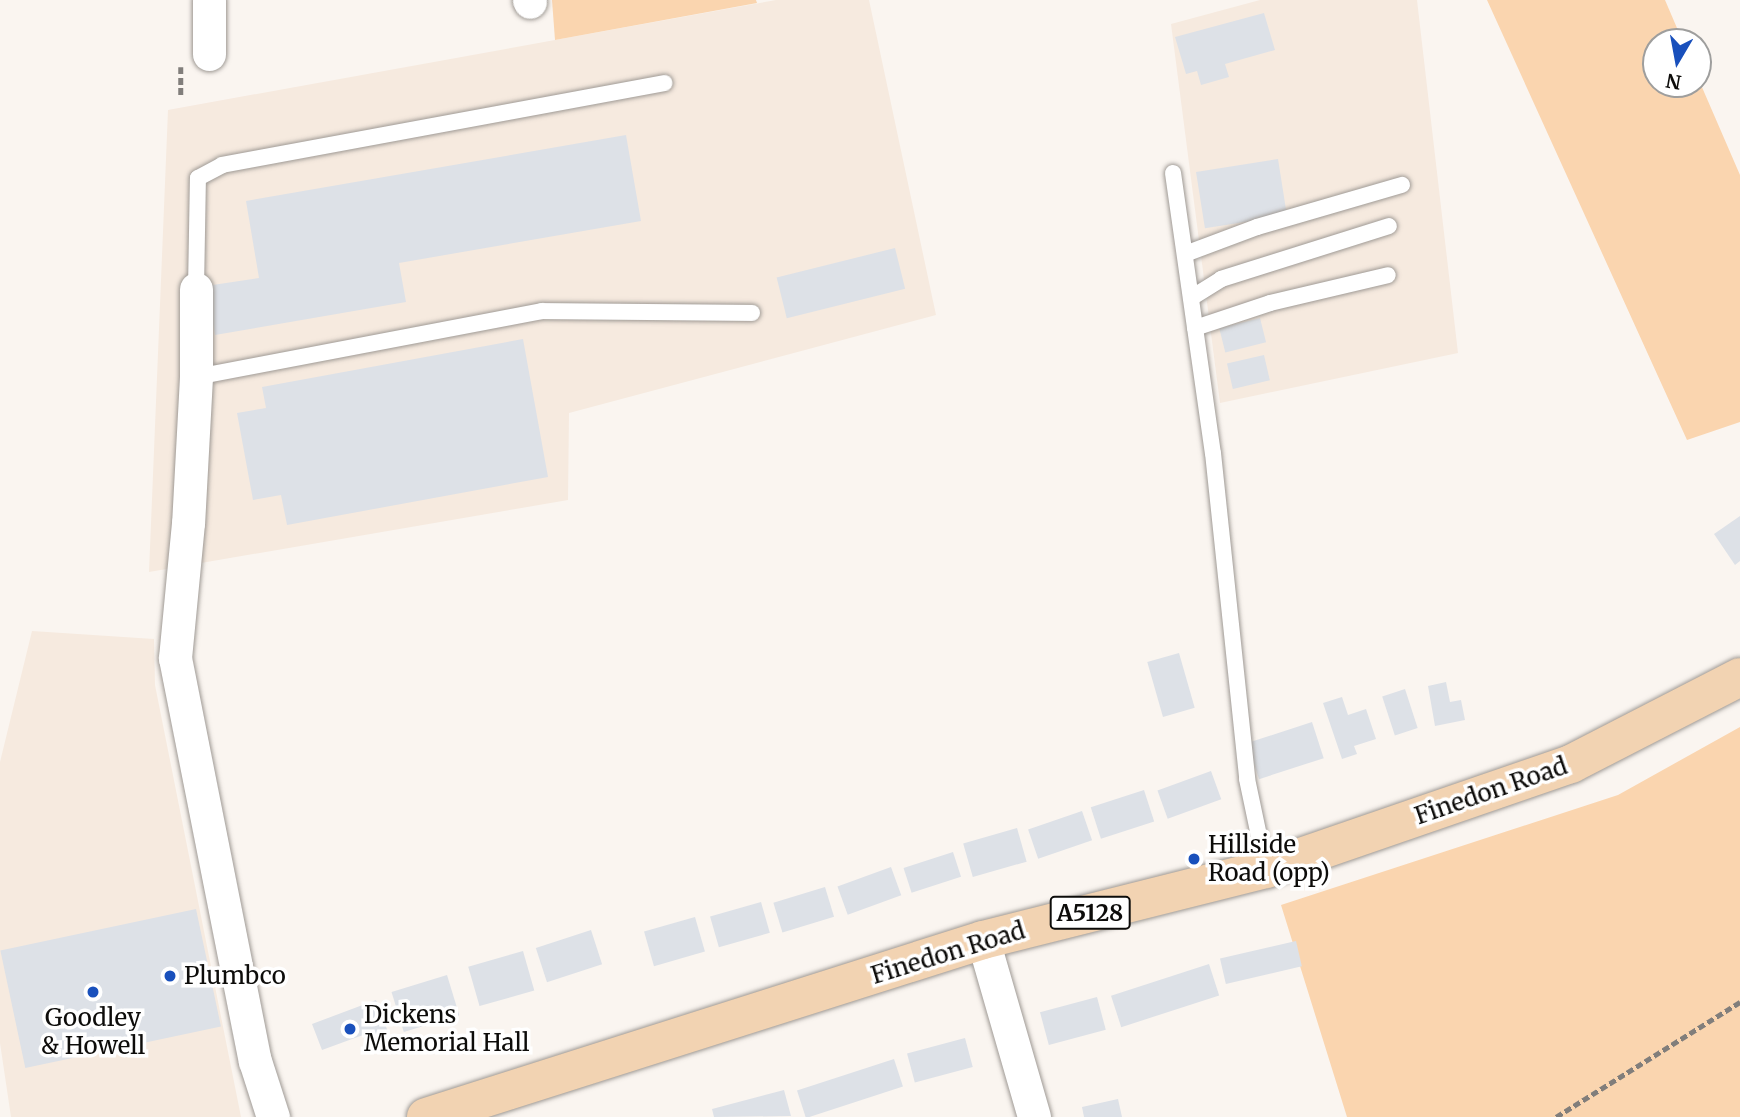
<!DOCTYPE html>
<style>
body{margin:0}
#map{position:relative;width:1740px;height:1117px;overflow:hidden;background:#faf5f0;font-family:Merriweather,serif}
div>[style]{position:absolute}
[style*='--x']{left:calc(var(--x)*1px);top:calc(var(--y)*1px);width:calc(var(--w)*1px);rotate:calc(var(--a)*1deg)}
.built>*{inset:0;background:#f6eadf}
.green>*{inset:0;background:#fad5af}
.building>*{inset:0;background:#dde1e7;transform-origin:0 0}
.path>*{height:4.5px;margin-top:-2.25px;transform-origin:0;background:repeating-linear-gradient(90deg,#817e7b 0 7px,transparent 0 10.5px)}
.roads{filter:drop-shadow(0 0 2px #9f9a95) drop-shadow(0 0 2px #9f9a95)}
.service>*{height:16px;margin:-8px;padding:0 8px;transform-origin:8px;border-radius:8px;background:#fff}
.minor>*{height:33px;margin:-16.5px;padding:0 16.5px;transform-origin:16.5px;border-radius:16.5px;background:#fff}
.primary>*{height:38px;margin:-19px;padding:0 19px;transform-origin:19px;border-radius:19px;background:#f2d3b2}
.dots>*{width:19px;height:19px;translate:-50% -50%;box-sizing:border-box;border:4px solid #fff;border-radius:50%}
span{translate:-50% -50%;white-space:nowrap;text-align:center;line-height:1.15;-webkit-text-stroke:7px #fff;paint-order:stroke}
.shield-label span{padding:2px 5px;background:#fff;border:2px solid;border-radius:5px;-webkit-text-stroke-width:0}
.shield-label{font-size:23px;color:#0d0c0a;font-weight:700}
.street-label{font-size:24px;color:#0d0c0a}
.poi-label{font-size:24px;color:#0d0c0a}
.left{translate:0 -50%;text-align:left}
.north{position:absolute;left:1642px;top:28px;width:70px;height:70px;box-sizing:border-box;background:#fff;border:2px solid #9e9e9d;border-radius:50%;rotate:190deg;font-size:19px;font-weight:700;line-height:28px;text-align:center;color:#0d0c0a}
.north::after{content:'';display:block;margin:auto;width:24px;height:32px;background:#1950bc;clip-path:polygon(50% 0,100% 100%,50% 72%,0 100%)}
</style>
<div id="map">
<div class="built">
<div style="clip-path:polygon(776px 0,869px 0,936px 315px,569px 413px,568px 500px,149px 572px,168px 110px)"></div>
<div style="clip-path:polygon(1260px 0,1417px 0,1458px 353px,1220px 403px,1171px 24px)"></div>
<div style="clip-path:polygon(32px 631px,154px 639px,155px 685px,241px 1117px,11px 1117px,0 1043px,0 762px)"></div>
</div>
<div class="green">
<div style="clip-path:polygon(552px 0,756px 0,757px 3px,555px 40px)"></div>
<div style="clip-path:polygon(1487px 0,1665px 0,1683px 42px,1656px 42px,1656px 84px,1698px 84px,1698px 78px,1740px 175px,1740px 422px,1687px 440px)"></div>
<div style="clip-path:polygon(1740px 727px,1740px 1117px,1347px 1117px,1281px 905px,1618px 795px)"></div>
</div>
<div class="building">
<div style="clip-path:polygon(1264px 13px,1275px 50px,1225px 64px,1229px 77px,1201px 85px,1197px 71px,1186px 74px,1175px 37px)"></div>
<div style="clip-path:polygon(626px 135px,641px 221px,399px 263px,406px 302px,215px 335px,206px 286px,259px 278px,246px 201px)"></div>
<div style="left:1278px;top:159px;width:57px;height:83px;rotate:81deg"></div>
<div style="left:895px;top:248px;width:42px;height:122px;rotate:76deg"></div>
<div style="left:1260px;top:318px;width:25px;height:42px;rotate:76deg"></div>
<div style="clip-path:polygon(523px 339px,548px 477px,287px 525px,281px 495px,253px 500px,237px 413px,266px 408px,262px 387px)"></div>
<div style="left:1264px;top:355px;width:26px;height:38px;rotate:77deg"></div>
<div style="clip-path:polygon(1740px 516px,1740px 561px,1735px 565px,1714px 534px)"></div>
<div style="left:1179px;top:653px;width:57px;height:33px;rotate:74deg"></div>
<div style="clip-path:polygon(1446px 682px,1450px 702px,1461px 700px,1465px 720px,1435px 726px,1428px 686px)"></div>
<div style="left:1405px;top:689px;width:41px;height:24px;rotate:72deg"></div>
<div style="clip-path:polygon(1342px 697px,1348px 715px,1366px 709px,1376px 739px,1354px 746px,1357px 754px,1342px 759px,1323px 703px)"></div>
<div style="left:1312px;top:722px;width:38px;height:68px;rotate:72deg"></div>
<div style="left:1211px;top:771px;width:30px;height:57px;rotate:70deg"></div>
<div style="left:1144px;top:790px;width:33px;height:56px;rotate:72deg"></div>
<div style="left:1082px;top:811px;width:31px;height:57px;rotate:71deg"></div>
<div style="left:1017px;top:828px;width:35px;height:56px;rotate:74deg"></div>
<div style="left:953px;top:852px;width:26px;height:52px;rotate:72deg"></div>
<div style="left:891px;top:867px;width:30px;height:57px;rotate:70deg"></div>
<div style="left:825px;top:887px;width:31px;height:54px;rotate:73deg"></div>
<div style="left:761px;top:902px;width:32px;height:53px;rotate:74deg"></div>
<div style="left:196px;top:909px;width:120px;height:200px;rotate:78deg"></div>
<div style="left:695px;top:917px;width:36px;height:53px;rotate:74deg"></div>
<div style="left:591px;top:930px;width:36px;height:58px;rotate:72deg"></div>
<div style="left:1296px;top:941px;width:26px;height:78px;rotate:77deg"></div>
<div style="left:523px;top:951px;width:41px;height:57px;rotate:74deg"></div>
<div style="left:1209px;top:964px;width:33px;height:103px;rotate:72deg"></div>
<div style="left:447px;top:975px;width:42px;height:58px;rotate:73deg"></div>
<div style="left:1097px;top:997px;width:34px;height:59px;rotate:75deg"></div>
<div style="clip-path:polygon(376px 1000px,391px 1040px,369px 1049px,363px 1035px,322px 1050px,312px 1024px)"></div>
<div style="left:965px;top:1038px;width:30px;height:60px;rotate:75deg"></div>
<div style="left:894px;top:1059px;width:29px;height:102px;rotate:72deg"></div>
<div style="clip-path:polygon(784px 1090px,791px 1116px,714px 1117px,712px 1109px)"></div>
<div style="clip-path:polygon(1118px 1099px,1122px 1117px,1084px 1117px,1082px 1107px)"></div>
</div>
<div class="path">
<div style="--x:181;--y:67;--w:29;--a:90"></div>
<div style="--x:1556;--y:1117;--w:217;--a:-32"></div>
</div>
<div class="roads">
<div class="service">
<div style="--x:1173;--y:173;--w:283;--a:81.9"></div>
<div style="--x:1213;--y:453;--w:328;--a:84"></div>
<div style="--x:1247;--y:779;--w:92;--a:78.1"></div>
<div style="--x:1185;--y:254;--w:77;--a:-20.6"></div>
<div style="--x:1257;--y:227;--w:151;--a:-16.2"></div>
<div style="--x:196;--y:289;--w:111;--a:-89"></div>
<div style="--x:198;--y:178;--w:27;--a:-28"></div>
<div style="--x:222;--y:165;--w:450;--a:-10.5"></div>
<div style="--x:1191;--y:298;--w:36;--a:-32"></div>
<div style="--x:1221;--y:279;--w:176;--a:-17.5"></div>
<div style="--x:1195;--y:328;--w:79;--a:-18.4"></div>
<div style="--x:1270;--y:303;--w:121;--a:-13.3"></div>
<div style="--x:196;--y:377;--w:352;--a:-10.8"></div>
<div style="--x:542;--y:311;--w:210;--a:0.5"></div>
</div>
<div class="minor">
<div style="--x:529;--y:0;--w:2;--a:63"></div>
<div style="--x:209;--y:54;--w:54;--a:-90"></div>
<div style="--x:196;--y:289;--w:88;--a:90"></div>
<div style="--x:196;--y:377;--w:146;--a:93.1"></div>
<div style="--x:188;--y:523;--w:136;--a:95.5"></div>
<div style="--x:175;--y:658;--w:411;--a:78.8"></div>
<div style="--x:255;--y:1061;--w:59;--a:72.2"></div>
<div style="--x:983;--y:940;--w:184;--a:73.9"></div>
</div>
<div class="primary">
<div style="--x:426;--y:1117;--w:584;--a:-17.63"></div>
<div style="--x:983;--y:940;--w:292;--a:-14.1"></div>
<div style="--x:1266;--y:869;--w:323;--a:-19"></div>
<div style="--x:1571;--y:764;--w:190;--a:-27.2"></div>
</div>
</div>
<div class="dots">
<div style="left:1194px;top:859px;background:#1950bc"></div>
<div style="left:170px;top:976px;background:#1950bc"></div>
<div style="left:93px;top:992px;background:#1950bc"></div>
<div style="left:350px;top:1029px;background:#1950bc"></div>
</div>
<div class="shield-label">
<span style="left:1090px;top:913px">A5128</span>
</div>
<div class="street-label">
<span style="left:1491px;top:791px;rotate:-19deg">Finedon Road</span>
<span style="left:948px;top:953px;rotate:-17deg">Finedon Road</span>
</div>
<div class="poi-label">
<span class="left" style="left:1208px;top:859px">Hillside<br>Road (opp)</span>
<span class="left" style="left:184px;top:976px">Plumbco</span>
<span class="left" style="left:364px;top:1029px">Dickens<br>Memorial Hall</span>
<span style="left:93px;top:1032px">Goodley<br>&amp; Howell</span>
</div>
<div class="north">N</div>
</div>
